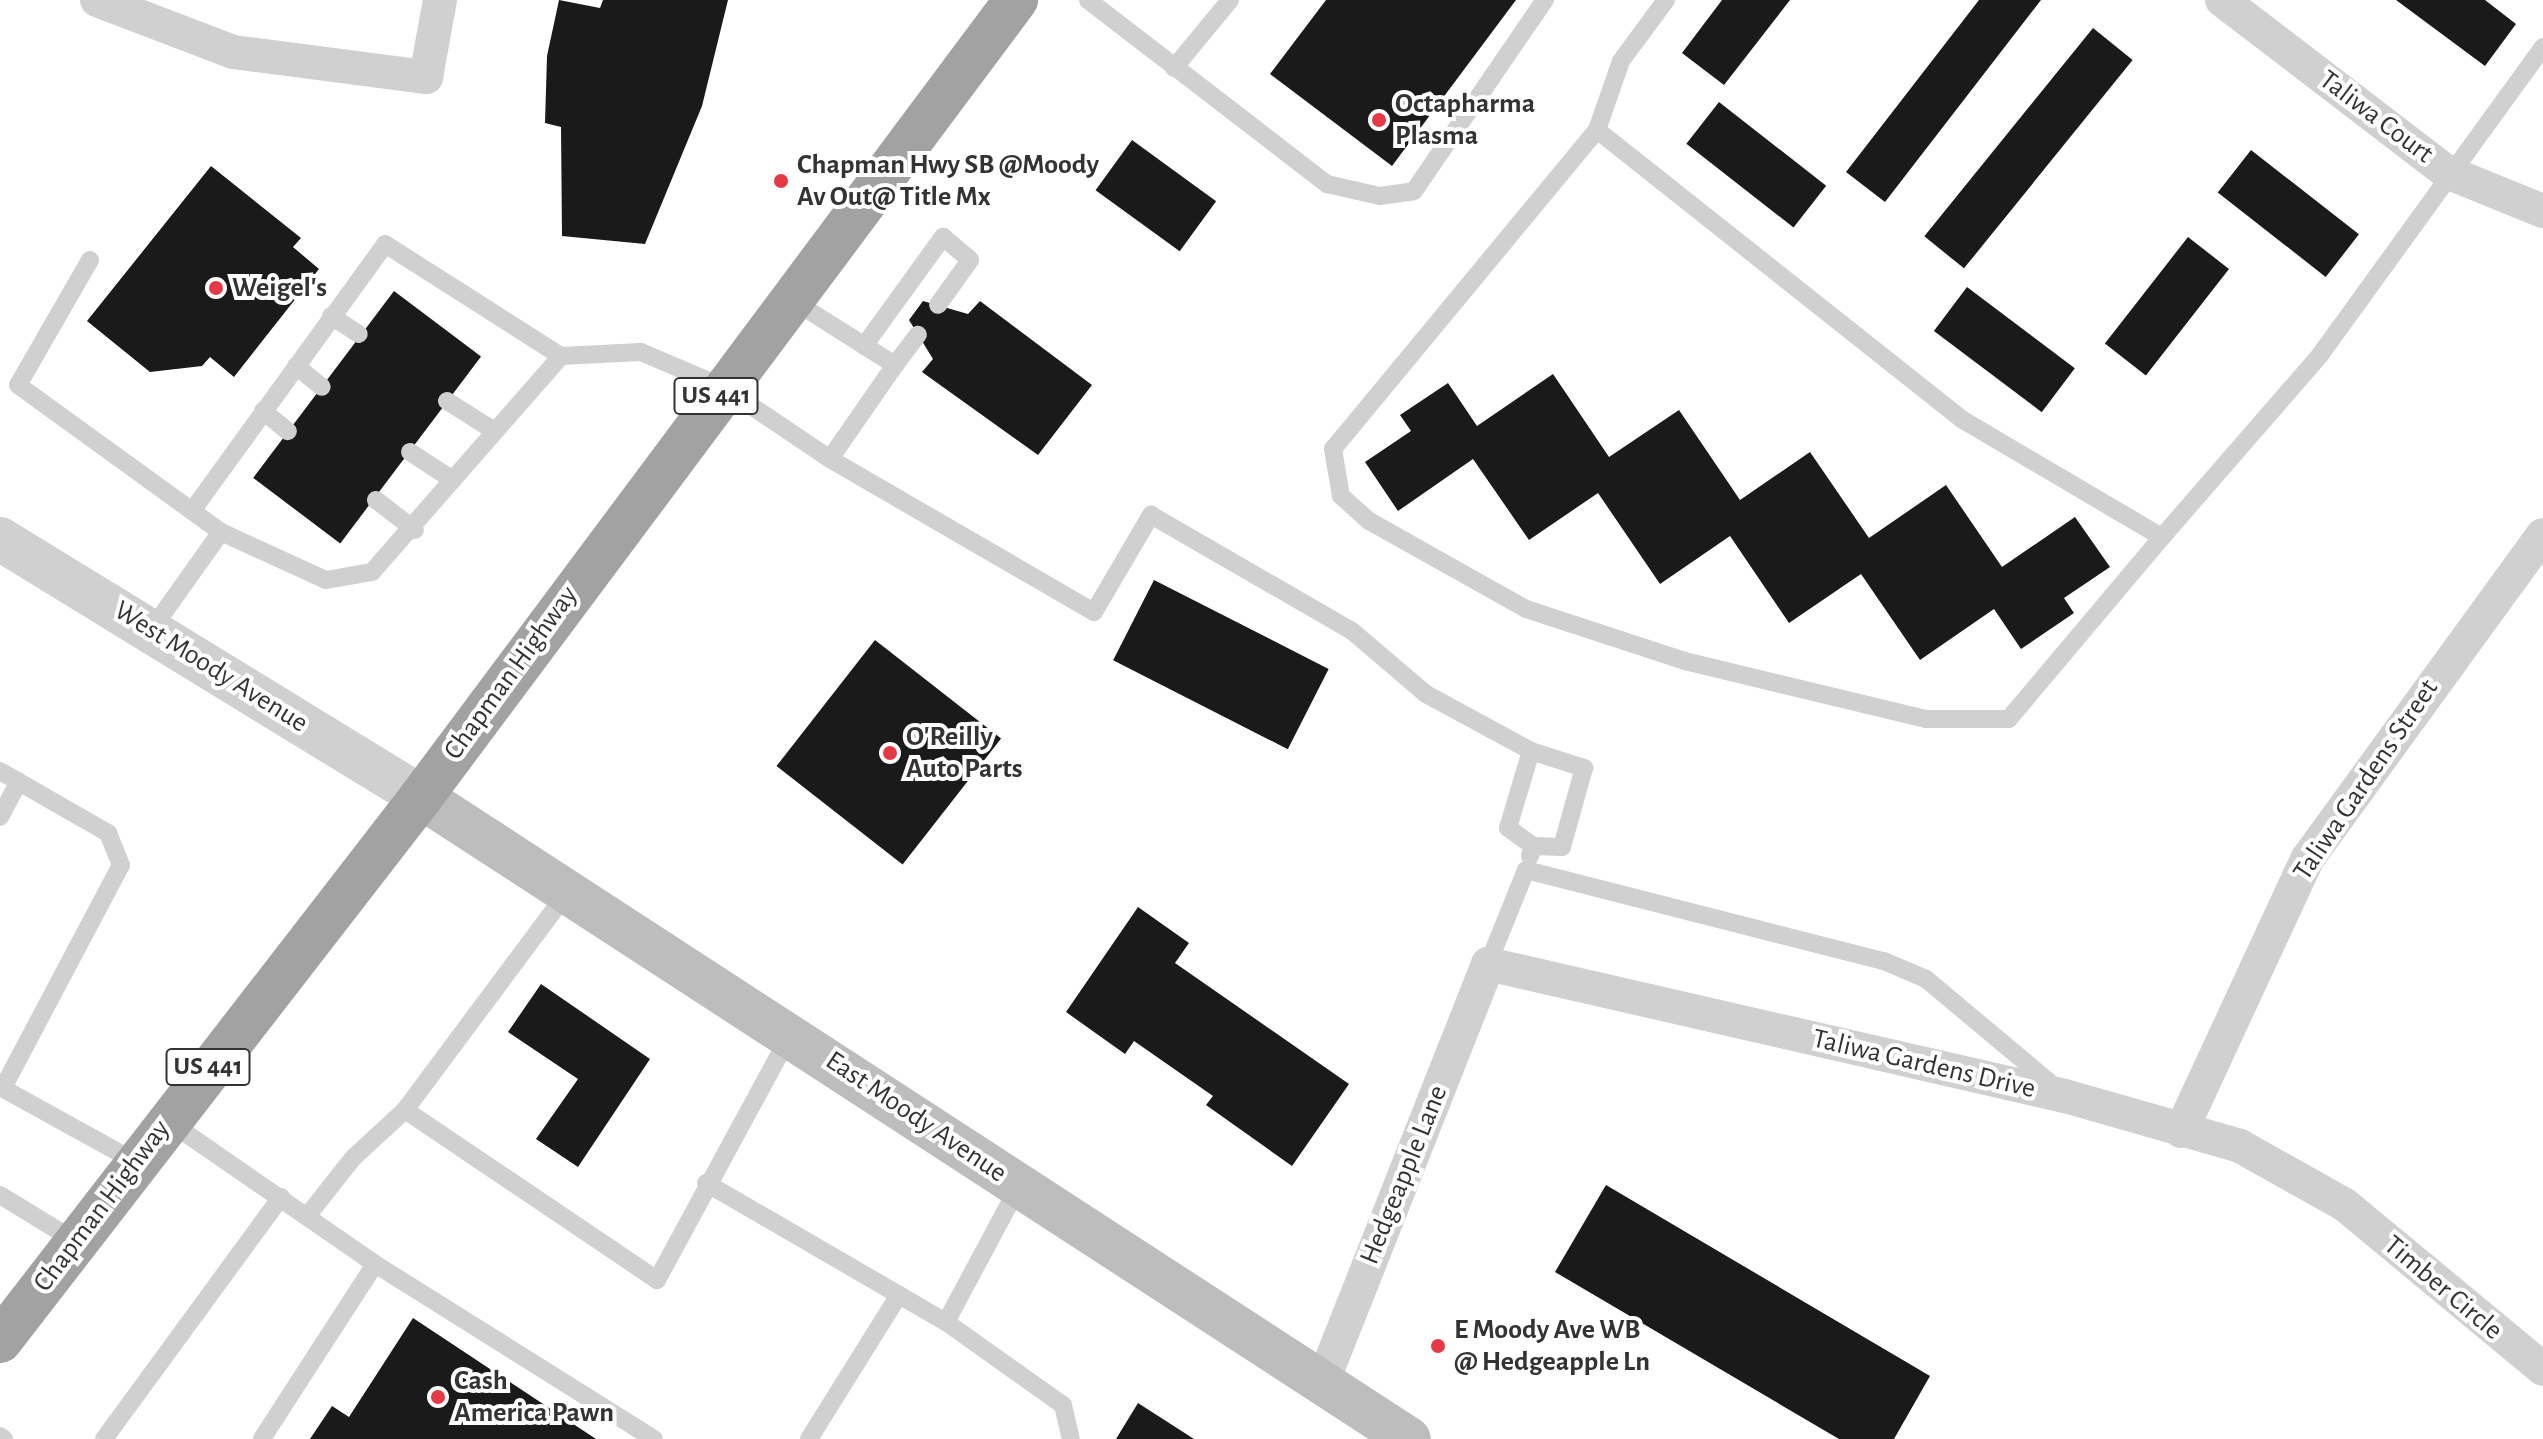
<!DOCTYPE html>
<style>
body{margin:0}
#map{position:relative;width:2543px;height:1439px;overflow:hidden;background:#fff;font-family:"Alegreya Sans",sans-serif}
div>[style]{position:absolute}
[style*='--x']{left:calc(var(--x)*1px);top:calc(var(--y)*1px);width:calc(var(--w)*1px);rotate:calc(var(--a)*1deg)}
.building>*{inset:0;background:#1a1a1a;transform-origin:0 0}
.service>*{height:18px;margin:-9px;padding:0 9px;transform-origin:9px;border-radius:9px;background:#d0d0d0}
.minor>*{height:34px;margin:-17px;padding:0 17px;transform-origin:17px;border-radius:17px;background:#d0d0d0}
.tertiary>*{height:44px;margin:-22px;padding:0 22px;transform-origin:22px;border-radius:22px;background:#d0d0d0}
.secondary>*{height:44px;margin:-22px;padding:0 22px;transform-origin:22px;border-radius:22px;background:#bdbdbd}
.trunk>*{height:44px;margin:-22px;padding:0 22px;transform-origin:22px;border-radius:22px;background:#a2a2a2}
.dots>*{width:22px;height:22px;translate:-50% -50%;box-sizing:border-box;border:4px solid #fff;border-radius:50%}
span{translate:-50% -50%;white-space:nowrap;text-align:center;line-height:1.15;-webkit-text-stroke:8px #fff;paint-order:stroke}
.shield-label span{padding:2px 6px;background:#fff;border:2px solid;border-radius:6px;-webkit-text-stroke-width:0}
.shield-label{font-size:26px;color:#333;font-weight:700}
.poi-label{font-size:28px;color:#333;font-weight:700}
.left{translate:0 -50%;text-align:left}
.street-label{font-size:28px;color:#333}
</style>
<div id="map">
<div class="building">
<div style="clip-path:polygon(559px 0,600px 8px,603px 0,728px 0,702px 106px,645px 244px,562px 236px,561px 127px,545px 123px,547px 56px)"></div>
<div style="clip-path:polygon(1326px 0,1516px 0,1392px 166px,1270px 74px)"></div>
<div style="clip-path:polygon(1722px 0,1790px 0,1724px 85px,1682px 53px)"></div>
<div style="clip-path:polygon(1979px 0,2041px 0,1885px 202px,1846px 172px)"></div>
<div style="clip-path:polygon(2396px 0,2485px 0,2516px 24px,2485px 66px)"></div>
<div style="left:2093px;top:28px;width:51px;height:268px;rotate:39deg"></div>
<div style="left:1719px;top:102px;width:136px;height:53px;rotate:38deg"></div>
<div style="left:1132px;top:140px;width:104px;height:62px;rotate:36deg"></div>
<div style="left:2251px;top:150px;width:137px;height:54px;rotate:38deg"></div>
<div style="clip-path:polygon(211px 166px,301px 238px,293px 247px,319px 269px,234px 377px,210px 357px,202px 366px,150px 372px,87px 321px)"></div>
<div style="left:2188px;top:237px;width:52px;height:135px;rotate:38deg"></div>
<div style="left:1967px;top:287px;width:135px;height:55px;rotate:37deg"></div>
<div style="left:394px;top:291px;width:109px;height:234px;rotate:37deg"></div>
<div style="clip-path:polygon(923px 301px,968px 314px,980px 301px,1092px 385px,1038px 455px,922px 372px,933px 359px,909px 320px)"></div>
<div style="clip-path:polygon(1553px 374px,1609px 457px,1679px 410px,1740px 500px,1810px 452px,1869px 538px,1946px 485px,2002px 567px,2075px 517px,2110px 567px,2064px 598px,2074px 613px,2021px 649px,1994px 609px,1920px 660px,1861px 574px,1789px 623px,1730px 536px,1660px 584px,1598px 493px,1529px 540px,1473px 459px,1398px 511px,1365px 462px,1411px 431px,1400px 415px,1448px 383px,1477px 426px)"></div>
<div style="left:1154px;top:580px;width:196px;height:90px;rotate:27deg"></div>
<div style="left:875px;top:640px;width:160px;height:160px;rotate:38deg"></div>
<div style="clip-path:polygon(1138px 907px,1189px 943px,1175px 963px,1349px 1084px,1292px 1166px,1206px 1105px,1213px 1096px,1134px 1041px,1125px 1054px,1066px 1012px)"></div>
<div style="clip-path:polygon(541px 984px,650px 1059px,578px 1167px,536px 1139px,578px 1079px,508px 1032px)"></div>
<div style="clip-path:polygon(1606px 1185px,1930px 1376px,1894px 1439px,1839px 1439px,1555px 1272px)"></div>
<div style="clip-path:polygon(413px 1318px,596px 1439px,310px 1439px,332px 1406px,349px 1417px)"></div>
<div style="clip-path:polygon(1138px 1403px,1194px 1439px,1116px 1439px)"></div>
</div>
<div class="service">
<div style="--x:1088;--y:0;--w:302;--a:37.6"></div>
<div style="--x:1327;--y:184;--w:54;--a:12.8"></div>
<div style="--x:1380;--y:196;--w:34;--a:-8"></div>
<div style="--x:1414;--y:191;--w:232;--a:-55.6"></div>
<div style="--x:1174;--y:68;--w:88;--a:-50.5"></div>
<div style="--x:1597;--y:130;--w:73;--a:-70.8"></div>
<div style="--x:1621;--y:61;--w:76;--a:-53.6"></div>
<div style="--x:90;--y:260;--w:144;--a:119.9"></div>
<div style="--x:18;--y:385;--w:251;--a:35.9"></div>
<div style="--x:792;--y:300;--w:122;--a:32.3"></div>
<div style="--x:895;--y:365;--w:114;--a:124.7"></div>
<div style="--x:331;--y:316;--w:33;--a:33"></div>
<div style="--x:864;--y:346;--w:135;--a:-54.1"></div>
<div style="--x:943;--y:237;--w:35;--a:40"></div>
<div style="--x:970;--y:260;--w:55;--a:125.4"></div>
<div style="--x:895;--y:365;--w:38;--a:-53"></div>
<div style="--x:296;--y:366;--w:33;--a:39"></div>
<div style="--x:447;--y:401;--w:54;--a:32.2"></div>
<div style="--x:263;--y:411;--w:32;--a:39"></div>
<div style="--x:410;--y:452;--w:51;--a:33.1"></div>
<div style="--x:376;--y:500;--w:49;--a:37.6"></div>
<div style="--x:192;--y:511;--w:329;--a:-54.1"></div>
<div style="--x:385;--y:244;--w:209;--a:32.5"></div>
<div style="--x:2162;--y:537;--w:238;--a:130.1"></div>
<div style="--x:2009;--y:719;--w:83;--a:180"></div>
<div style="--x:1926;--y:719;--w:248;--a:-166.5"></div>
<div style="--x:1685;--y:661;--w:167;--a:-161.9"></div>
<div style="--x:1526;--y:609;--w:180;--a:-150.7"></div>
<div style="--x:1369;--y:521;--w:38;--a:-138"></div>
<div style="--x:1341;--y:496;--w:48;--a:-99.7"></div>
<div style="--x:1333;--y:449;--w:414;--a:-50.4"></div>
<div style="--x:1597;--y:130;--w:467;--a:38.4"></div>
<div style="--x:1963;--y:420;--w:231;--a:30.5"></div>
<div style="--x:2162;--y:537;--w:241;--a:-49"></div>
<div style="--x:2320;--y:355;--w:380;--a:-54.1"></div>
<div style="--x:152;--y:629;--w:119;--a:-54.6"></div>
<div style="--x:221;--y:532;--w:115;--a:24.6"></div>
<div style="--x:326;--y:580;--w:47;--a:-9.9"></div>
<div style="--x:372;--y:572;--w:287;--a:-48.8"></div>
<div style="--x:561;--y:356;--w:80;--a:-2.9"></div>
<div style="--x:641;--y:352;--w:89;--a:23.1"></div>
<div style="--x:723;--y:387;--w:129;--a:33.9"></div>
<div style="--x:830;--y:459;--w:305;--a:30.1"></div>
<div style="--x:1094;--y:612;--w:113;--a:-59.6"></div>
<div style="--x:1151;--y:515;--w:232;--a:30"></div>
<div style="--x:1352;--y:631;--w:97;--a:40.4"></div>
<div style="--x:1426;--y:694;--w:119;--a:28.5"></div>
<div style="--x:1531;--y:751;--w:56;--a:17.8"></div>
<div style="--x:1584;--y:768;--w:82;--a:105.6"></div>
<div style="--x:1562;--y:847;--w:29;--a:-178"></div>
<div style="--x:0;--y:771;--w:125;--a:29.9"></div>
<div style="--x:108;--y:833;--w:35;--a:68"></div>
<div style="--x:121;--y:865;--w:252;--a:117.9"></div>
<div style="--x:0;--y:817;--w:40;--a:-62"></div>
<div style="--x:1530;--y:856;--w:10;--a:-73"></div>
<div style="--x:1533;--y:846;--w:31;--a:-144"></div>
<div style="--x:1508;--y:828;--w:80;--a:-73.4"></div>
<div style="--x:1488;--y:964;--w:101;--a:-68"></div>
<div style="--x:1526;--y:870;--w:369;--a:14.3"></div>
<div style="--x:1884;--y:961;--w:46;--a:23.2"></div>
<div style="--x:1926;--y:979;--w:167;--a:39.9"></div>
<div style="--x:0;--y:1087;--w:153;--a:28.9"></div>
<div style="--x:405;--y:1110;--w:304;--a:34"></div>
<div style="--x:657;--y:1280;--w:277;--a:-61.5"></div>
<div style="--x:168;--y:1121;--w:252;--a:34.6"></div>
<div style="--x:375;--y:1264;--w:208;--a:122.9"></div>
<div style="--x:706;--y:1183;--w:277;--a:30.1"></div>
<div style="--x:946;--y:1322;--w:154;--a:-61.8"></div>
<div style="--x:0;--y:1195;--w:88;--a:31.5"></div>
<div style="--x:308;--y:1215;--w:73;--a:-51.7"></div>
<div style="--x:353;--y:1158;--w:71;--a:-42.7"></div>
<div style="--x:405;--y:1110;--w:273;--a:-53.3"></div>
<div style="--x:375;--y:1264;--w:329;--a:32.1"></div>
<div style="--x:946;--y:1322;--w:143;--a:35.4"></div>
<div style="--x:1063;--y:1405;--w:35;--a:77"></div>
<div style="--x:0;--y:1436;--w:5;--a:37"></div>
<div style="--x:104;--y:1439;--w:300;--a:-53.8"></div>
<div style="--x:809;--y:1439;--w:170;--a:-58"></div>
</div>
<div class="minor">
<div style="--x:97;--y:0;--w:146;--a:20.9"></div>
<div style="--x:233;--y:52;--w:195;--a:7.4"></div>
<div style="--x:426;--y:77;--w:78;--a:-79.7"></div>
<div style="--x:2222;--y:0;--w:283;--a:37.4"></div>
<div style="--x:2447;--y:172;--w:104;--a:22.1"></div>
<div style="--x:2181;--y:1131;--w:301;--a:-65.1"></div>
<div style="--x:2308;--y:858;--w:399;--a:-54"></div>
<div style="--x:1321;--y:1386;--w:454;--a:-68.4"></div>
<div style="--x:1488;--y:964;--w:592;--a:12.89"></div>
<div style="--x:2065;--y:1096;--w:182;--a:15.9"></div>
<div style="--x:2240;--y:1146;--w:120;--a:29.3"></div>
<div style="--x:2345;--y:1205;--w:257;--a:39.6"></div>
</div>
<div class="tertiary">
<div style="--x:0;--y:539;--w:494;--a:31.5"></div>
</div>
<div class="secondary">
<div style="--x:421;--y:797;--w:1178;--a:33.02"></div>
</div>
<div class="trunk">
<div style="--x:0;--y:1341;--w:688;--a:-52.26"></div>
<div style="--x:421;--y:797;--w:995;--a:-53.26"></div>
</div>
<div class="dots">
<div style="left:1379px;top:120px;background:#e63946"></div>
<div style="left:781px;top:181px;background:#e63946"></div>
<div style="left:216px;top:288px;background:#e63946"></div>
<div style="left:890px;top:753px;background:#e63946"></div>
<div style="left:1438px;top:1346px;background:#e63946"></div>
<div style="left:438px;top:1397px;background:#e63946"></div>
</div>
<div class="shield-label">
<span style="left:716px;top:396px">US 441</span>
<span style="left:208px;top:1067px">US 441</span>
</div>
<div class="poi-label">
<span class="left" style="left:1395px;top:120px">Octapharma<br>Plasma</span>
<span class="left" style="left:797px;top:181px">Chapman Hwy SB @Moody<br>Av Out@ Title Mx</span>
<span class="left" style="left:232px;top:288px">Weigel's</span>
<span class="left" style="left:906px;top:753px">O'Reilly<br>Auto Parts</span>
<span class="left" style="left:1454px;top:1346px">E Moody Ave WB<br>@ Hedgeapple Ln</span>
<span class="left" style="left:454px;top:1397px">Cash<br>America Pawn</span>
</div>
<div class="street-label">
<span style="left:2376px;top:117px;rotate:37deg">Taliwa Court</span>
<span style="left:211px;top:667px;rotate:32deg">West Moody Avenue</span>
<span style="left:511px;top:673px;rotate:-54deg">Chapman Highway</span>
<span style="left:2366px;top:780px;rotate:-56deg">Taliwa Gardens Street</span>
<span style="left:1924px;top:1064px;rotate:13deg">Taliwa Gardens Drive</span>
<span style="left:916px;top:1117px;rotate:34deg">East Moody Avenue</span>
<span style="left:1404px;top:1175px;rotate:-68deg">Hedgeapple Lane</span>
<span style="left:102px;top:1206px;rotate:-53deg">Chapman Highway</span>
<span style="left:2443px;top:1288px;rotate:40deg">Timber Circle</span>
</div>
</div>
